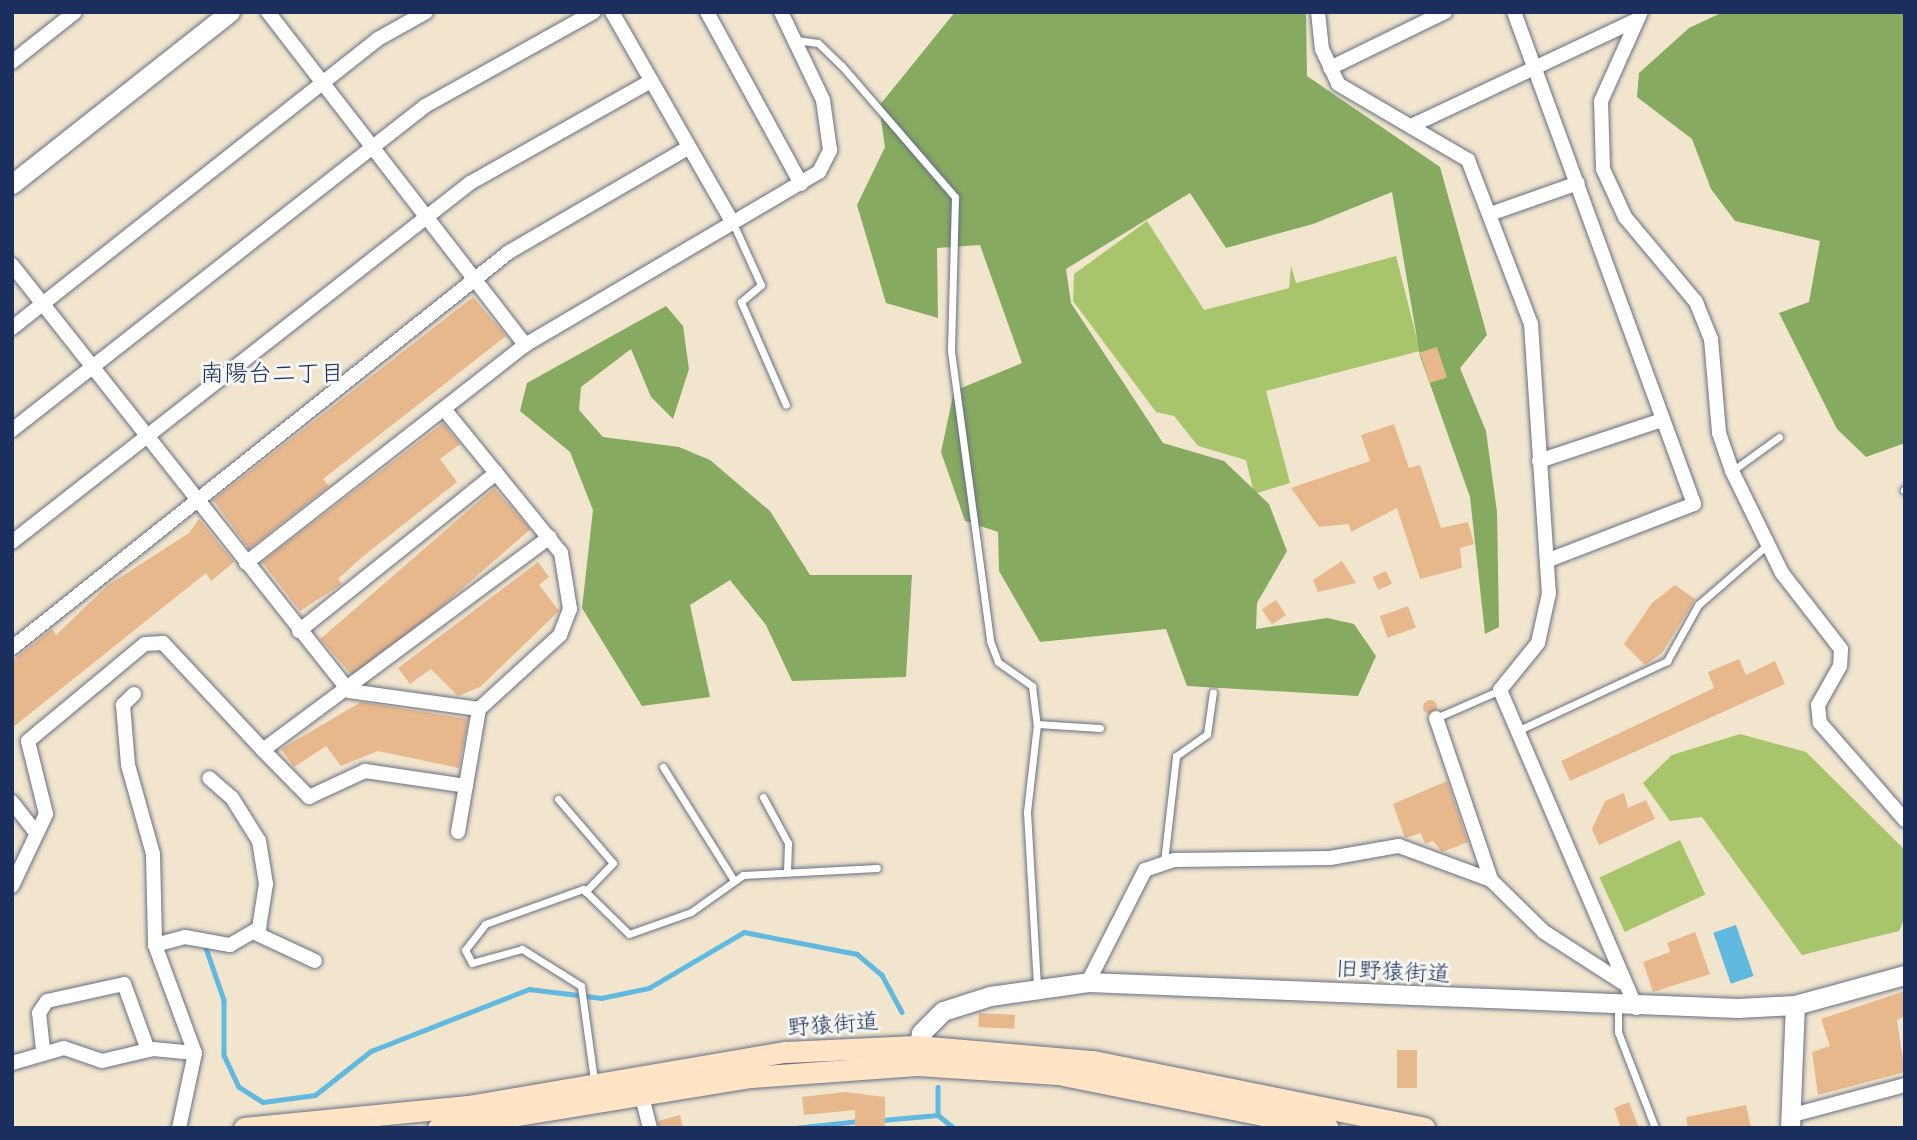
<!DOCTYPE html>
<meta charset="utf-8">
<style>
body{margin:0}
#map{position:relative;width:1917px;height:1140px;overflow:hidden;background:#f1e5cd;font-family:"Patrick Hand","Klee One",sans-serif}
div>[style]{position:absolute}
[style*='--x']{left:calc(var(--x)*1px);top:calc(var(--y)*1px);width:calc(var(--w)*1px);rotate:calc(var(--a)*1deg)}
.green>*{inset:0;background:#a8c56c;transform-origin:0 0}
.forest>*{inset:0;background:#86aa60}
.water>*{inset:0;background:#62b9df;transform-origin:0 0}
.stream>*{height:4.5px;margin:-2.25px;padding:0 2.25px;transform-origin:2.25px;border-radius:2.25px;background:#62b9df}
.building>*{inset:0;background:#e8b88d;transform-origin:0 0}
.round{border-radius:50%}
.roads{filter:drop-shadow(0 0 2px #666f85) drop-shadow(0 0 2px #666f85)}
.service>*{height:7px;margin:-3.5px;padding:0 3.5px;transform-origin:3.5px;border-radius:3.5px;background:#fff}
.minor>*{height:14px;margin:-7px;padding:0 7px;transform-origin:7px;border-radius:7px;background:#fff}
.tertiary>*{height:19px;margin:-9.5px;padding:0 9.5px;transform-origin:9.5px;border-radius:9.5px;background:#fff}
.secondary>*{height:21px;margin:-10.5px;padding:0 10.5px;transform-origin:10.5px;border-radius:10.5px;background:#ffe4c6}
span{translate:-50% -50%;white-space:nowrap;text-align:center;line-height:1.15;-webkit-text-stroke:6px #f6f6f2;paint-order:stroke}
.street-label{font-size:23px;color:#1b2f5e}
.neighbourhood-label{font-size:24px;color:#1b2f5e}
.frame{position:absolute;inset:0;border:14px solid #1b2f5e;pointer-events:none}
</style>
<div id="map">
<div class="green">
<div style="clip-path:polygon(1147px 221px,1204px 310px,1289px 288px,1291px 266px,1296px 283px,1396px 256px,1420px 351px,1266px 391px,1290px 483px,1254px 494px,1246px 460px,1198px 446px,1174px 416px,1156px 412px,1073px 301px,1074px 274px)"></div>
<div style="clip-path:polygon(1740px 734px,1806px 752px,1905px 850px,1905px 918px,1899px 931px,1802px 955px,1702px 817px,1670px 821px,1643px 783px,1672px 755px)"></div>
<div style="left:1680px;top:840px;width:60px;height:89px;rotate:65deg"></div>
</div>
<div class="forest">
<div style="clip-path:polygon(955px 12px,1306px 12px,1307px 76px,1440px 167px,1487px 335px,1460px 368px,1486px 431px,1497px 512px,1499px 627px,1485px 634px,1470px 497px,1420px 356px,1392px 192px,1313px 224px,1226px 248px,1190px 193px,1066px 269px,1071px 303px,1163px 443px,1224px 461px,1269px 504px,1287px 551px,1257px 603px,1256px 629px,1327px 618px,1354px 624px,1376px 656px,1358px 696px,1187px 686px,1166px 629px,1040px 642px,999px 571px,998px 532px,965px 521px,941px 452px,954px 391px,1022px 363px,980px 245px,937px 248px,938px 318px,886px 303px,857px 205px,885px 147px,879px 106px)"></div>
<div style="clip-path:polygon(1723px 12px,1905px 12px,1905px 443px,1866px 457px,1837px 429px,1779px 313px,1809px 302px,1820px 241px,1735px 221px,1711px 189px,1692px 139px,1637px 97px,1639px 73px,1689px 28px)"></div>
<div style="clip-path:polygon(666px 306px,683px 326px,689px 369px,673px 419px,651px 397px,631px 349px,581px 387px,579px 410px,603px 437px,679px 447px,710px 460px,770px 511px,810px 575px,912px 575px,906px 677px,792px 681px,766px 625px,730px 580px,690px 605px,710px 697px,642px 706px,582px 608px,593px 510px,570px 452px,520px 411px,527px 383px)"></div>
</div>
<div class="water">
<div style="left:1736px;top:925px;width:54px;height:24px;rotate:71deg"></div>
</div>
<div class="stream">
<div style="--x:206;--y:948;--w:55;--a:70.9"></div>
<div style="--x:224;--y:1000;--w:55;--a:90"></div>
<div style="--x:224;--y:1055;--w:35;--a:65"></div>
<div style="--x:239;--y:1087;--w:28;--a:32"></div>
<div style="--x:263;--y:1102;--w:52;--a:-7.7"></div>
<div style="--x:315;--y:1095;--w:71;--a:-38.2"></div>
<div style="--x:371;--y:1051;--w:170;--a:-21.4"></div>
<div style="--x:529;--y:989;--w:73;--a:7.1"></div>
<div style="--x:601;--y:998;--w:49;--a:-11.8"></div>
<div style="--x:649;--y:988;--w:110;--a:-30.5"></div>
<div style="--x:744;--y:932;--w:115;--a:11"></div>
<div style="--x:857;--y:954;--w:33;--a:40"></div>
<div style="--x:882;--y:975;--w:42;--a:61.6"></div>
<div style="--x:938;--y:1087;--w:28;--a:90"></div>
<div style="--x:938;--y:1115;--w:21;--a:39"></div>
<div style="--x:882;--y:1120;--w:56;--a:-5.1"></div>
<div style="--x:795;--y:1128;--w:64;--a:-6.2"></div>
</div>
<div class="building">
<div style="clip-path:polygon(473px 297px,506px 336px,323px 479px,329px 486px,249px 549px,213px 500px)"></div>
<div style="left:1437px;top:347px;width:32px;height:18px;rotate:72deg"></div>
<div style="clip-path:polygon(443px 423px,460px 444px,440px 459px,457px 482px,361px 558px,338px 579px,342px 584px,300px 611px,262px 562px)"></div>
<div style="clip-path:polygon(1394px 424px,1409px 468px,1420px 465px,1441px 528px,1468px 522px,1474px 544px,1460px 548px,1462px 568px,1420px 579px,1397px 508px,1351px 532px,1349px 524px,1319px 527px,1291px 488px,1370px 461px,1361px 435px)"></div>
<div style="left:494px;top:488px;width:55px;height:230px;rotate:49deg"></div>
<div style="clip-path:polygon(199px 519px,234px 562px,211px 581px,206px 573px,12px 728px,12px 661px,52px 629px,56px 635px,107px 586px,189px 533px)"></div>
<div style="clip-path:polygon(1342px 561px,1356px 583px,1318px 592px,1313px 580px)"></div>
<div style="clip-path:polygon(538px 562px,549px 577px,539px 585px,559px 611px,480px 687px,458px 696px,431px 669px,410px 684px,398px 668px)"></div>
<div style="left:1386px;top:571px;width:14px;height:15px;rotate:65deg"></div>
<div style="clip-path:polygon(1675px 585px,1695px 599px,1662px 653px,1645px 665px,1624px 644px,1652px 603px)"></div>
<div style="left:1276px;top:600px;width:18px;height:17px;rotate:56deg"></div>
<div style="left:1408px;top:606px;width:23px;height:30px;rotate:70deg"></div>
<div style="clip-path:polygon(1739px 659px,1746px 675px,1775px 661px,1785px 684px,1570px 781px,1561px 761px,1714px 688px,1708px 672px)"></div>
<div class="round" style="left:1423px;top:700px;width:14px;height:14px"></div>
<div style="clip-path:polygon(361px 702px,468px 719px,459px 768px,378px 751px,341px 766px,326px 746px,294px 767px,281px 749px)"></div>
<div style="clip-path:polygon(1447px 781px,1468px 842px,1442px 852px,1433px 841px,1425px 844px,1421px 833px,1405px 838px,1393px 804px)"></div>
<div style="clip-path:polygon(1624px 793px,1628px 808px,1646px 800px,1655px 819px,1599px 845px,1592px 829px,1605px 801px)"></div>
<div style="clip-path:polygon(1695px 932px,1710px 974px,1653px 992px,1643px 962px,1670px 952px,1667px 943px)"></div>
<div style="clip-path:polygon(1905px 991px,1905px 1016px,1897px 1020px,1905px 1072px,1818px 1095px,1812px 1052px,1830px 1046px,1821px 1019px)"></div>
<div style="left:979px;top:1013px;width:36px;height:14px;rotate:3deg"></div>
<div style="left:1417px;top:1050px;width:38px;height:20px;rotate:90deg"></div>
<div style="clip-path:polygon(845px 1092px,885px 1097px,885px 1128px,855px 1128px,855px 1110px,804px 1115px,802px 1097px)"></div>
<div style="clip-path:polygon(1629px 1102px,1639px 1128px,1621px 1128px,1614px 1108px)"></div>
<div style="clip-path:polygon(1746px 1105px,1751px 1128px,1688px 1128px,1686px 1117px)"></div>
<div style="clip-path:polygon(680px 1115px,683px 1128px,659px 1128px,658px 1121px)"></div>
</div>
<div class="roads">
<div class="service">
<div style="--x:796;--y:40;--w:22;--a:8"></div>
<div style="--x:818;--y:43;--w:33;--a:44"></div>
<div style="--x:842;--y:66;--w:173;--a:49.2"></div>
<div style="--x:955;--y:197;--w:154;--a:91.5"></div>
<div style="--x:951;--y:351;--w:293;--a:82.3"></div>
<div style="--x:990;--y:641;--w:22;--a:69"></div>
<div style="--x:998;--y:662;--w:42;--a:35.2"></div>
<div style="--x:1032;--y:686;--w:38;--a:83"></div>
<div style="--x:1037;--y:724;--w:89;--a:96.5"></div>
<div style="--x:1027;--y:812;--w:175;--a:86.7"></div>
<div style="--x:732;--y:221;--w:70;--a:65.6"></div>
<div style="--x:761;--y:285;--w:26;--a:140"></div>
<div style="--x:741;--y:302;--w:112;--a:66.4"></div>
<div style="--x:1732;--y:471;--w:58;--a:-35.9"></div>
<div style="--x:1904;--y:490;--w:1;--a:-45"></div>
<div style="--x:1436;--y:718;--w:70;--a:-23.6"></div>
<div style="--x:1037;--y:724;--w:63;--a:3.6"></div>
<div style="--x:1517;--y:731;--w:166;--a:-25"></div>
<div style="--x:1667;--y:661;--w:64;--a:-61"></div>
<div style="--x:1698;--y:605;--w:91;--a:-41"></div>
<div style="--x:663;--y:767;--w:132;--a:58"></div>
<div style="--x:763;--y:797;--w:52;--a:61.5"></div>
<div style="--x:788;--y:843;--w:26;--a:92"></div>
<div style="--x:558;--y:799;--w:84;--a:49.3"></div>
<div style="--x:613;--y:863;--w:40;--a:134"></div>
<div style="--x:1164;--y:862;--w:107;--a:-83.5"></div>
<div style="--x:1176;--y:756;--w:38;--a:-35"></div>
<div style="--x:1207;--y:734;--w:42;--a:-81.9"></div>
<div style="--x:1618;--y:1007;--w:25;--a:90"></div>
<div style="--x:1618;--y:1032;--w:103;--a:68.9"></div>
<div style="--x:594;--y:1080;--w:95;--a:-97.9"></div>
<div style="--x:581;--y:986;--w:70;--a:-147.9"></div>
<div style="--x:522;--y:949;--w:52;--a:164.4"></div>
<div style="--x:472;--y:963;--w:15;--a:-118"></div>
<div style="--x:465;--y:950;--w:33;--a:-52"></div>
<div style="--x:485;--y:924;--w:104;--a:-19.7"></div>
<div style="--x:583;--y:889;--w:64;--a:44.4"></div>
<div style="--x:629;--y:934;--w:66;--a:-19.5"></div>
<div style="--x:691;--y:912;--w:64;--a:-35.4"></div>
<div style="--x:743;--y:875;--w:134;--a:-3"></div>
</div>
<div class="minor">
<div style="--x:268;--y:12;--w:421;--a:52.3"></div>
<div style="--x:612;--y:12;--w:240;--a:60.2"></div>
<div style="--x:707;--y:12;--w:196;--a:61.3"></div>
<div style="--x:1318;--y:12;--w:37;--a:84"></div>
<div style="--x:1322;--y:49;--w:38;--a:65"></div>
<div style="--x:1338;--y:84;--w:151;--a:30.3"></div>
<div style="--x:1468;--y:160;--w:176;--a:69"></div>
<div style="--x:1531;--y:324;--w:270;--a:86.2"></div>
<div style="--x:1549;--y:593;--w:51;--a:102.4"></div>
<div style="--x:1538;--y:643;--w:60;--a:129"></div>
<div style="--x:1500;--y:690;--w:346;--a:66.8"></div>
<div style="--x:1514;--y:12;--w:524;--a:69.9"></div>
<div style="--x:1694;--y:504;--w:155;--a:158.9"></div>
<div style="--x:1641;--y:12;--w:98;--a:114.2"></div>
<div style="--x:1601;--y:101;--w:68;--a:88.3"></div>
<div style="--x:1603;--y:169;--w:53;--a:65.4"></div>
<div style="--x:1625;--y:217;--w:111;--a:50.1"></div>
<div style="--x:1696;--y:302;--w:40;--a:68"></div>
<div style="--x:1711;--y:339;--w:94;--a:85.1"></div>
<div style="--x:1719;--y:433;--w:40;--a:71.1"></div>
<div style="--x:1732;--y:471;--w:114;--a:63.9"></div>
<div style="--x:1782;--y:573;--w:96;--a:52.2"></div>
<div style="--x:1841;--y:649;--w:17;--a:93"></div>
<div style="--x:1840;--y:666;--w:45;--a:119.4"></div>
<div style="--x:1818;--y:705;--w:18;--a:84"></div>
<div style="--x:1820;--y:723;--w:129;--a:48.8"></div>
<div style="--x:12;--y:62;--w:80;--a:-38.4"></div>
<div style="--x:1330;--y:68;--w:128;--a:-26"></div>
<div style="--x:1411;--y:126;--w:249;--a:-25.2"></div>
<div style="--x:1490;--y:214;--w:93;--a:-19.4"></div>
<div style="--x:12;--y:265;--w:543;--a:51.65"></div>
<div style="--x:349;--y:691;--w:131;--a:7.9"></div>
<div style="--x:479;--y:709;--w:110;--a:-42.4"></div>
<div style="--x:560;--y:635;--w:28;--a:-69"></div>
<div style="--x:570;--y:609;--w:57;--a:-99.1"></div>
<div style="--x:561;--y:553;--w:186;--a:-129.1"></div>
<div style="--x:12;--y:328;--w:466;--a:-38.3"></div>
<div style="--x:378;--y:39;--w:55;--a:-29.4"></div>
<div style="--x:12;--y:430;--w:525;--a:-38.11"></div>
<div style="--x:425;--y:106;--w:193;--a:-29.1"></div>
<div style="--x:1539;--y:461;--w:130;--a:-18.4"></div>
<div style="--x:12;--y:542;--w:582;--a:-38.09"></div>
<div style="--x:470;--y:183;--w:208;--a:-29.4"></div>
<div style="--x:246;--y:563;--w:354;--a:-38"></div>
<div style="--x:525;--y:345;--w:341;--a:-30.5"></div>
<div style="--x:819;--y:172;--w:25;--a:-63"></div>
<div style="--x:830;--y:150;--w:50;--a:-98"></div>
<div style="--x:823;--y:100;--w:98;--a:-115.5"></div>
<div style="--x:299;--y:631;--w:253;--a:-38.7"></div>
<div style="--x:12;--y:648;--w:635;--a:-38.55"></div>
<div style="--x:509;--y:252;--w:207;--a:-30.2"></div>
<div style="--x:134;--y:694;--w:16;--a:135"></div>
<div style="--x:123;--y:705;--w:60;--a:85.2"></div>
<div style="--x:128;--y:765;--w:92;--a:74.3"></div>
<div style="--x:153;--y:854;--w:91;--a:88.7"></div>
<div style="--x:155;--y:945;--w:115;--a:69.7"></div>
<div style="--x:195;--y:1053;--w:77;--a:102"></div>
<div style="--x:1436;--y:718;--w:171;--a:71.2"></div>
<div style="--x:263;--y:750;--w:66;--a:45.6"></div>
<div style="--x:309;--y:797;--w:62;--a:-24.9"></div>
<div style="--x:365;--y:771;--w:102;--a:8.4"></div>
<div style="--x:12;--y:802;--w:39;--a:52"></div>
<div style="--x:458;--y:832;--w:125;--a:-80.3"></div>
<div style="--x:12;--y:886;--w:80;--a:-64.7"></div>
<div style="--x:46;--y:814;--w:75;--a:-103.9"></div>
<div style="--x:28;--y:741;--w:152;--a:-39.7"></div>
<div style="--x:145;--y:644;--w:18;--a:-3"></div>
<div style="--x:163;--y:643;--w:146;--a:46.9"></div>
<div style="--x:263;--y:750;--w:357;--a:-36.6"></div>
<div style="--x:255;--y:933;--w:66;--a:25"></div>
<div style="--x:155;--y:945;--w:31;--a:-15"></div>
<div style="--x:185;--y:937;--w:46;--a:10.1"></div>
<div style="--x:230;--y:945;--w:34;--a:-30"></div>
<div style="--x:259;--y:928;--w:45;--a:-81"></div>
<div style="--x:266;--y:884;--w:44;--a:-99.2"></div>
<div style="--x:259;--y:841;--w:51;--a:-122.1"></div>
<div style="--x:232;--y:798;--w:30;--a:-139"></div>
<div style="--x:1088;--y:982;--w:126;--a:-63"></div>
<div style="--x:1145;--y:870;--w:31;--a:-19"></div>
<div style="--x:1174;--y:860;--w:156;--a:-0.7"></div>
<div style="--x:1330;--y:858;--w:70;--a:-9.9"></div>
<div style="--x:1399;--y:846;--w:98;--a:20.3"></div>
<div style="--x:1491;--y:880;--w:74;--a:44.5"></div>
<div style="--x:1544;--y:932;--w:94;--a:32.8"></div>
<div style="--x:43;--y:1050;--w:37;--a:-96"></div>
<div style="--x:39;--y:1013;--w:14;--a:-56"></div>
<div style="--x:47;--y:1001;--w:79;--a:-12.4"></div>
<div style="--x:124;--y:984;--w:70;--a:70"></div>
<div style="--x:12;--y:1063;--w:54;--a:-16.1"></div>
<div style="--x:64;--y:1048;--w:40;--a:18.9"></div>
<div style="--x:102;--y:1061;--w:52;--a:-13.2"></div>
<div style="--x:153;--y:1049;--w:42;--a:5.4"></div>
<div style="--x:640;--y:1089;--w:40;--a:75.6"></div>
<div style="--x:1793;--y:1115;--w:116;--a:-15"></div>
</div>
<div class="tertiary">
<div style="--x:12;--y:184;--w:278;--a:-38.3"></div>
<div style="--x:917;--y:1061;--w:28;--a:-82"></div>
<div style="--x:921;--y:1033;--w:31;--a:-45"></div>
<div style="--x:943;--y:1011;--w:49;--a:-17.7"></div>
<div style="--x:990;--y:996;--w:99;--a:-8.1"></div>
<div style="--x:1088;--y:982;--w:650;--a:2.29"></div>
<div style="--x:1737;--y:1008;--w:58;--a:-3"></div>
<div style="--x:1795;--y:1005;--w:114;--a:-15.3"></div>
<div style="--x:1790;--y:1128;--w:123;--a:-87.7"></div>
</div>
<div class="secondary">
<div style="--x:244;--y:1128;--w:225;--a:-5.6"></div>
<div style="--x:468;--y:1106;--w:322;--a:-9.7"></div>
<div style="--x:785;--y:1052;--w:132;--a:-2.6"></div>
<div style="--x:917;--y:1046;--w:177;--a:4.9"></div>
<div style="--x:1093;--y:1061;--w:338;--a:11.4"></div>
<div style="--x:438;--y:1128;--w:317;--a:-9.3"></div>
<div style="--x:751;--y:1077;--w:166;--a:-4.1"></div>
<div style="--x:917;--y:1065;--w:141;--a:3.7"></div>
<div style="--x:1058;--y:1074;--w:275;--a:11.3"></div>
</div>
</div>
<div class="street-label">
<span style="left:1393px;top:971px;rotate:3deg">旧野猿街道</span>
<span style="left:833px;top:1024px;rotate:-4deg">野猿街道</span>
</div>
<div class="neighbourhood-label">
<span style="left:272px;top:373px">南陽台二丁目</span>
</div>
<div class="frame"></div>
</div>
